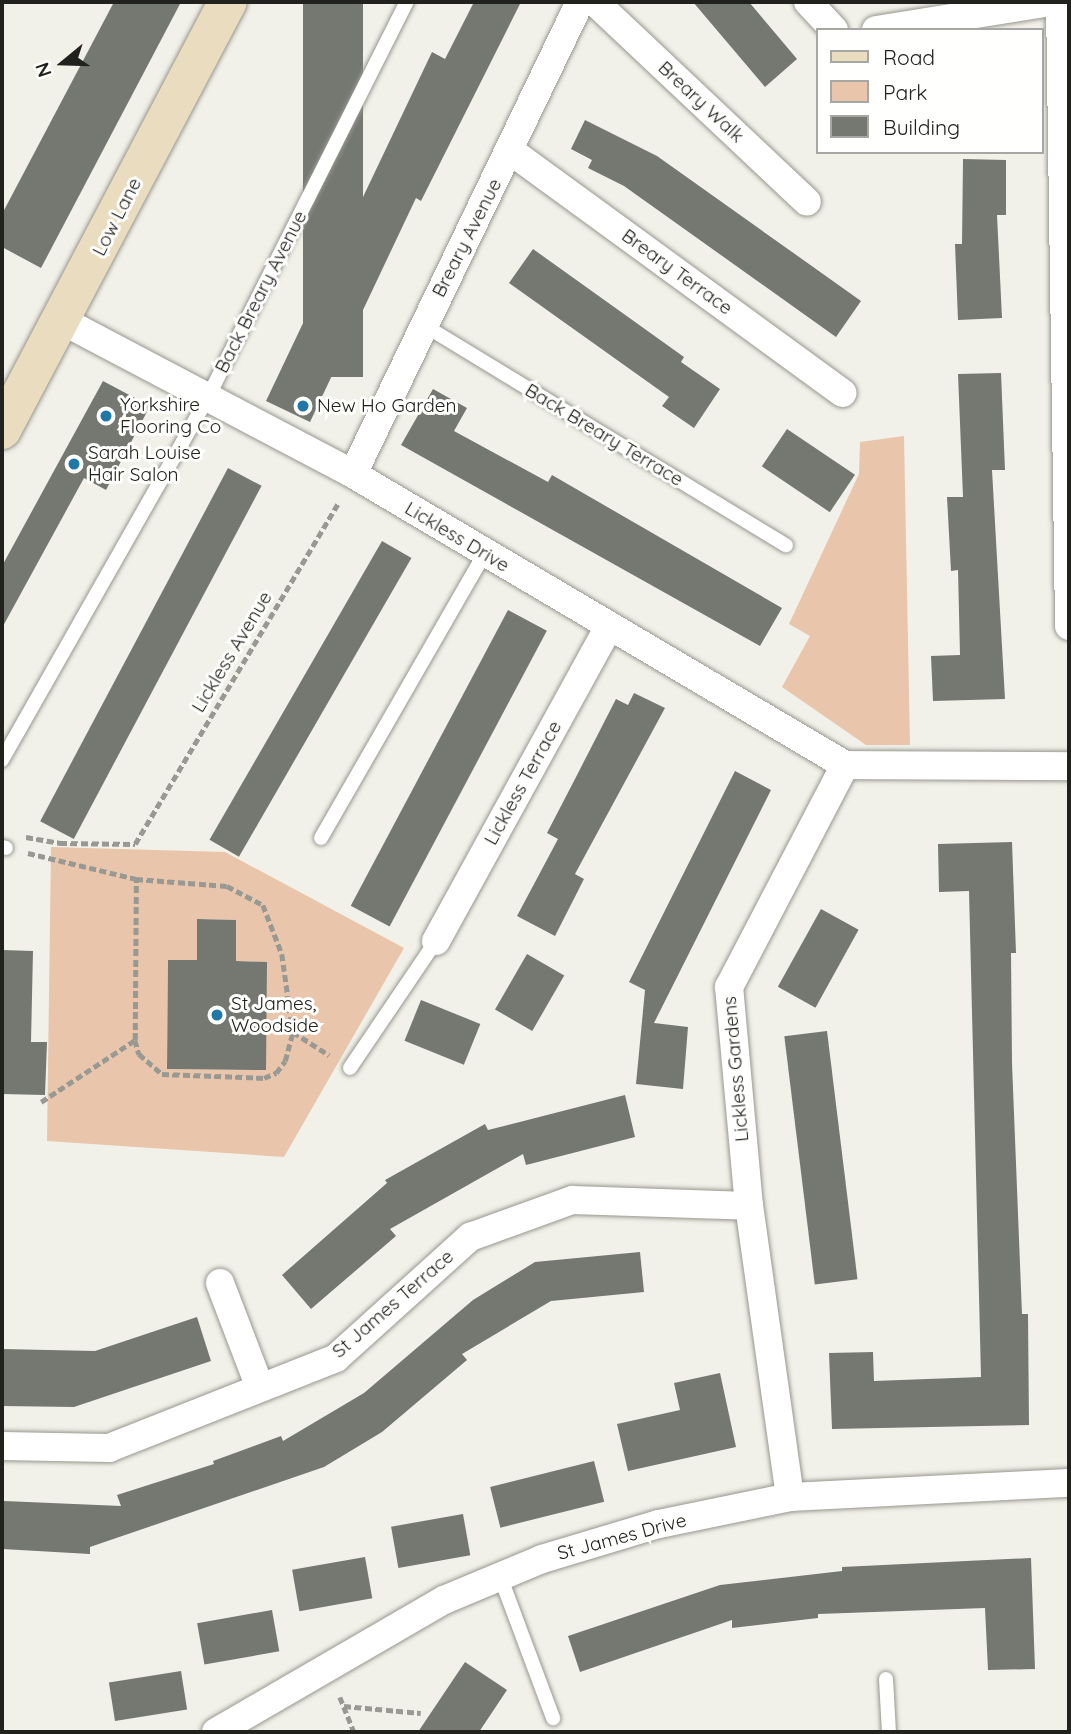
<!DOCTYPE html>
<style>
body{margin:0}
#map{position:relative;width:1071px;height:1734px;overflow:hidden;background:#f1f1e9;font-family:Quicksand,sans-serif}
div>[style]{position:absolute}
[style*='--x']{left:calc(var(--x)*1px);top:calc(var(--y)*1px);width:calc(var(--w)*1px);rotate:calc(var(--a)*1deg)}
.green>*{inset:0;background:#e9c5ab}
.building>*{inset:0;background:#747871;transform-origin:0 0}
.path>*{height:4.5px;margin-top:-2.25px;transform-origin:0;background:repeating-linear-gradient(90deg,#999993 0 7px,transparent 0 10.5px)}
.roads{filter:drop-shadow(0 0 2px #979790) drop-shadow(0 0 2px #979790)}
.lane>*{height:14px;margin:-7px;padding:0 7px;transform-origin:7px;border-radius:7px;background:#fff}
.street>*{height:28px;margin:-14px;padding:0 14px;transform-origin:14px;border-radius:14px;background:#fff}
.secondary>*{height:38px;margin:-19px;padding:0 19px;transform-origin:19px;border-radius:19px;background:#eadcbe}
.dots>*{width:19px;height:19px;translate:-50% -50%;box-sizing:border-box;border:4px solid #fffffe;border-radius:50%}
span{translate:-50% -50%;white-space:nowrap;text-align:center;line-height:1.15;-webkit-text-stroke:6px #fffffe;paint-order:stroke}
.street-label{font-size:19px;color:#21211e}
.poi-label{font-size:19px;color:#21211e}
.left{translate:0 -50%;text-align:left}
.frame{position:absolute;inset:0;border:4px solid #21211e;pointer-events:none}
.legend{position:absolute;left:816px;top:28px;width:228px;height:126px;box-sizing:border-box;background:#fffffe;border:2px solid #a6a6a4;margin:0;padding:9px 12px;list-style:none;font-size:21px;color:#21211e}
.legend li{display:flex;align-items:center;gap:14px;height:35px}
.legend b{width:35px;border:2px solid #a6a6a4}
.north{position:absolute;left:28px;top:28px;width:70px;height:70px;-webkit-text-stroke:5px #fffffe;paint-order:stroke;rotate:251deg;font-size:19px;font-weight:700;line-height:28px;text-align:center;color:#21211e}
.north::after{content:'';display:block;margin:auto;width:24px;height:32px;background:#21211e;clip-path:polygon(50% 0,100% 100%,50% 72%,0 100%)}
</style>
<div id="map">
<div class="green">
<div style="clip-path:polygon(904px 436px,910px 745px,866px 745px,782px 687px,810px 636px,789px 624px,859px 474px,860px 442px)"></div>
<div style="clip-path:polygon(evenodd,51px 847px,225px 852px,404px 948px,284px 1157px,47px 1141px,51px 847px,197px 919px,235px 920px,236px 961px,266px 962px,265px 1070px,167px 1069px,168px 960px,197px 960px,197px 919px)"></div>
</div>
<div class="building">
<div style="clip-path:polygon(114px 2px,181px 2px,41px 268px,2px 247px,2px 214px)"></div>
<div style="left:303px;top:2px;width:60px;height:375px"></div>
<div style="clip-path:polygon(474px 2px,521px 2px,421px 201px,416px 198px,310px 422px,266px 401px,432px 52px,445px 59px)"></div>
<div style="clip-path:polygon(693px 2px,749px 2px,797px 59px,765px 87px)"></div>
<div style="clip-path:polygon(585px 120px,657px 156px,861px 301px,836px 337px,624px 186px,588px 168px,592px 160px,571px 149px)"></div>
<div style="clip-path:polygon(963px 159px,1006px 160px,1006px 215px,997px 215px,1002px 318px,958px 320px,955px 244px,962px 244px)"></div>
<div style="clip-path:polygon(533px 249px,684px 357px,681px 362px,720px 389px,694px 428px,662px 406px,669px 397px,509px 283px)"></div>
<div style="clip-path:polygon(1001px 373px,1005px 470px,992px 470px,1005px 699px,933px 701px,931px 656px,960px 655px,958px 570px,951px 571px,947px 497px,963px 497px,958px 374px)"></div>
<div style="clip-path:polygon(103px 381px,150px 406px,106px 490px,84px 478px,2px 628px,2px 566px)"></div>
<div style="clip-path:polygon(433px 389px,467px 408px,454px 431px,548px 482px,552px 475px,782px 608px,760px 646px,401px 445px)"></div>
<div style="left:787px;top:429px;width:82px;height:45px;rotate:34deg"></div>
<div style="left:228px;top:468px;width:38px;height:400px;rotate:28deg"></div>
<div style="left:382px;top:541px;width:34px;height:345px;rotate:30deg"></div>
<div style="left:508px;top:610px;width:44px;height:335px;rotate:28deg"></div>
<div style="clip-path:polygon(634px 693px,665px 708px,575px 874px,584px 879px,555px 936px,517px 916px,558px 839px,547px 833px,576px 777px,616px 699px,628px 705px)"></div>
<div style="clip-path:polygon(735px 771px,771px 790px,654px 1023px,688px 1027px,683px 1089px,636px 1084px,645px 990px,629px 982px)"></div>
<div style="clip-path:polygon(1012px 842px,1016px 953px,1011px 953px,1012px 1063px,1022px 1314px,1028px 1314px,1029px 1425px,832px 1429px,829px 1353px,873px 1352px,874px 1381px,981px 1377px,969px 891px,939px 892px,938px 844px)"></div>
<div style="left:821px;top:909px;width:43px;height:89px;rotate:29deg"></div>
<div style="clip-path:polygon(197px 919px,236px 920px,236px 961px,267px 962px,266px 1070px,167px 1069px,168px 960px,197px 960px)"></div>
<div style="clip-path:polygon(2px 950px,33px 951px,31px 1042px,47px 1042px,45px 1095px,2px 1094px)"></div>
<div style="left:527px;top:954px;width:43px;height:64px;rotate:30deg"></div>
<div style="left:421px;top:1000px;width:64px;height:44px;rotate:22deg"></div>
<div style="left:827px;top:1031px;width:250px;height:43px;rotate:83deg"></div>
<div style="clip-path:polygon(625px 1095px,635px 1137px,526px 1165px,523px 1154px,390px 1229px,396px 1236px,311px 1309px,282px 1275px,387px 1183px,385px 1180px,485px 1124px,488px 1130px)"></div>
<div style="clip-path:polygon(640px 1252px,644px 1292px,551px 1301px,462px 1354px,467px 1360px,382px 1432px,324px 1467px,90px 1547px,90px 1554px,2px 1549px,4px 1501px,121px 1506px,117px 1495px,214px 1464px,213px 1461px,281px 1436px,283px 1441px,364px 1393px,473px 1300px,535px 1262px)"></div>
<div style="clip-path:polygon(197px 1317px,211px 1361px,74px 1407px,2px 1406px,2px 1349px,95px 1351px)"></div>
<div style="clip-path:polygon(720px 1373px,736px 1447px,628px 1471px,617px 1424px,680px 1410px,674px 1383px)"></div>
<div style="left:594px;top:1461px;width:42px;height:107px;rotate:76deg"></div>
<div style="left:463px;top:1514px;width:42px;height:73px;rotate:80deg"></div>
<div style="left:365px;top:1557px;width:42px;height:74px;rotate:80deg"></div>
<div style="clip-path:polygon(1031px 1558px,1035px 1669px,988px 1670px,985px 1608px,818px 1614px,818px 1618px,732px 1628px,732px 1620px,580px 1672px,568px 1636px,720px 1585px,842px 1571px,842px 1567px)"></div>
<div style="left:272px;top:1610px;width:42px;height:76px;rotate:80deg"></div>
<div style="clip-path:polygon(465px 1662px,507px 1690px,479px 1732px,418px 1732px)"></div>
<div style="left:181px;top:1671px;width:39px;height:73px;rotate:81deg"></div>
</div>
<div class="path">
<div style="--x:26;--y:837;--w:35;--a:10"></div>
<div style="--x:60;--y:843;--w:75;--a:0.8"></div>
<div style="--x:135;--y:844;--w:397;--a:-59.2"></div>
<div style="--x:28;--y:853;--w:111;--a:13.5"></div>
<div style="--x:136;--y:879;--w:91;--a:4.4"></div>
<div style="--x:227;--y:886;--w:41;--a:27.8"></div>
<div style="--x:263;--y:905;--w:53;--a:68.8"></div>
<div style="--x:282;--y:954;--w:79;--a:82"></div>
<div style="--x:293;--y:1032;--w:43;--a:32.6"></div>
<div style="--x:135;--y:1040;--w:15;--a:74"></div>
<div style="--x:139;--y:1054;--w:30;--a:41"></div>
<div style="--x:162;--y:1074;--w:102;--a:2.2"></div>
<div style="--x:264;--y:1078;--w:13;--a:-23"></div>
<div style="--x:276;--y:1073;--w:15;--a:-53"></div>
<div style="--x:285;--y:1061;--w:30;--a:-75"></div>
<div style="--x:41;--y:1102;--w:113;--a:-33.4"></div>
<div style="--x:135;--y:1040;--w:161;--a:-89.6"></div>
<div style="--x:340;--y:1697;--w:38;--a:68"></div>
<div style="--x:344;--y:1706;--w:77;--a:5.2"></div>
</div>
<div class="roads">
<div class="lane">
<div style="--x:422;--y:324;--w:426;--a:31.3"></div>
<div style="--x:2;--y:760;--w:415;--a:-60.4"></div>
<div style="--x:207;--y:399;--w:445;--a:-63.3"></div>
<div style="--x:321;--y:838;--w:327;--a:-60.1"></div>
<div style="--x:2;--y:847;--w:4;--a:14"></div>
<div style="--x:350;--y:1068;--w:153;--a:-55.9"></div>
<div style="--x:500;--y:1576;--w:152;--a:69.5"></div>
<div style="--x:886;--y:1679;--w:53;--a:86.8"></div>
</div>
<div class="street">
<div style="--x:595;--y:2;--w:291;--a:43.3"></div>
<div style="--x:808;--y:2;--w:38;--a:47"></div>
<div style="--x:1060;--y:2;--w:624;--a:89.17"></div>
<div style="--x:876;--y:30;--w:176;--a:-9.1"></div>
<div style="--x:512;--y:152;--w:409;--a:36.1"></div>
<div style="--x:63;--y:321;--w:328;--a:27.8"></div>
<div style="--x:353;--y:474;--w:572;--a:30.6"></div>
<div style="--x:353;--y:474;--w:524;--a:-64.32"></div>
<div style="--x:436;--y:941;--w:359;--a:-61.2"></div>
<div style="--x:220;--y:1283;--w:112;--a:69.1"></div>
<div style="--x:2;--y:1446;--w:107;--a:1.1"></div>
<div style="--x:109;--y:1448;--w:244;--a:-21.6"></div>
<div style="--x:336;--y:1358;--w:181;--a:-42.1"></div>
<div style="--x:470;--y:1237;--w:109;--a:-19.9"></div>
<div style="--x:572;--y:1200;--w:177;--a:1.9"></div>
<div style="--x:790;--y:1497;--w:294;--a:-98"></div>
<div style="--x:749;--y:1206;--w:220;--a:-95.2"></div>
<div style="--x:729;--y:987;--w:250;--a:-62.4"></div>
<div style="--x:845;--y:765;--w:224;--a:0.3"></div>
<div style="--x:216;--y:1732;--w:263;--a:-30.1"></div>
<div style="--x:444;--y:1600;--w:106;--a:-22.7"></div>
<div style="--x:542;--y:1559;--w:122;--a:-16.7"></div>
<div style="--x:659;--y:1524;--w:134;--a:-11.6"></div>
<div style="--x:790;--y:1497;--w:279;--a:-2.9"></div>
</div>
<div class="secondary">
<div style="--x:2;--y:430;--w:484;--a:-62.2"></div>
</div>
</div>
<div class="dots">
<div style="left:303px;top:406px;background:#1f78a7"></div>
<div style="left:106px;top:416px;background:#1f78a7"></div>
<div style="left:74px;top:464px;background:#1f78a7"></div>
<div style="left:217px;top:1015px;background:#1f78a7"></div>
</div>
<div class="street-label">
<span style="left:701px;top:102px;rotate:43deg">Breary Walk</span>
<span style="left:117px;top:217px;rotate:-63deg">Low Lane</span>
<span style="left:467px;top:238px;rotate:-63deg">Breary Avenue</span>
<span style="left:677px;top:272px;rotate:36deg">Breary Terrace</span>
<span style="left:261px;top:292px;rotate:-63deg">Back Breary Avenue</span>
<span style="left:604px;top:435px;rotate:31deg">Back Breary Terrace</span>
<span style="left:457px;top:537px;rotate:31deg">Lickless Drive</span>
<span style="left:232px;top:652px;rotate:-59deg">Lickless Avenue</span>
<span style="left:523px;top:783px;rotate:-61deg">Lickless Terrace</span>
<span style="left:736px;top:1069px;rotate:-95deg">Lickless Gardens</span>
<span style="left:393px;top:1304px;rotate:-41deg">St James Terrace</span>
<span style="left:622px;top:1537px;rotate:-15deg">St James Drive</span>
</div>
<div class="poi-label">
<span class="left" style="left:120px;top:416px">Yorkshire<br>Flooring Co</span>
<span class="left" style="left:317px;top:406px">New Ho Garden</span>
<span class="left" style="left:88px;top:464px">Sarah Louise<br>Hair Salon</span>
<span class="left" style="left:231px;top:1015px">St James,<br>Woodside</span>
</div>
<div class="frame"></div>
<ul class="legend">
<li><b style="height:9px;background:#eadcbe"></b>Road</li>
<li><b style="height:19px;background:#e9c5ab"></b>Park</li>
<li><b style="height:19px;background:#747871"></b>Building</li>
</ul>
<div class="north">N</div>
</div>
